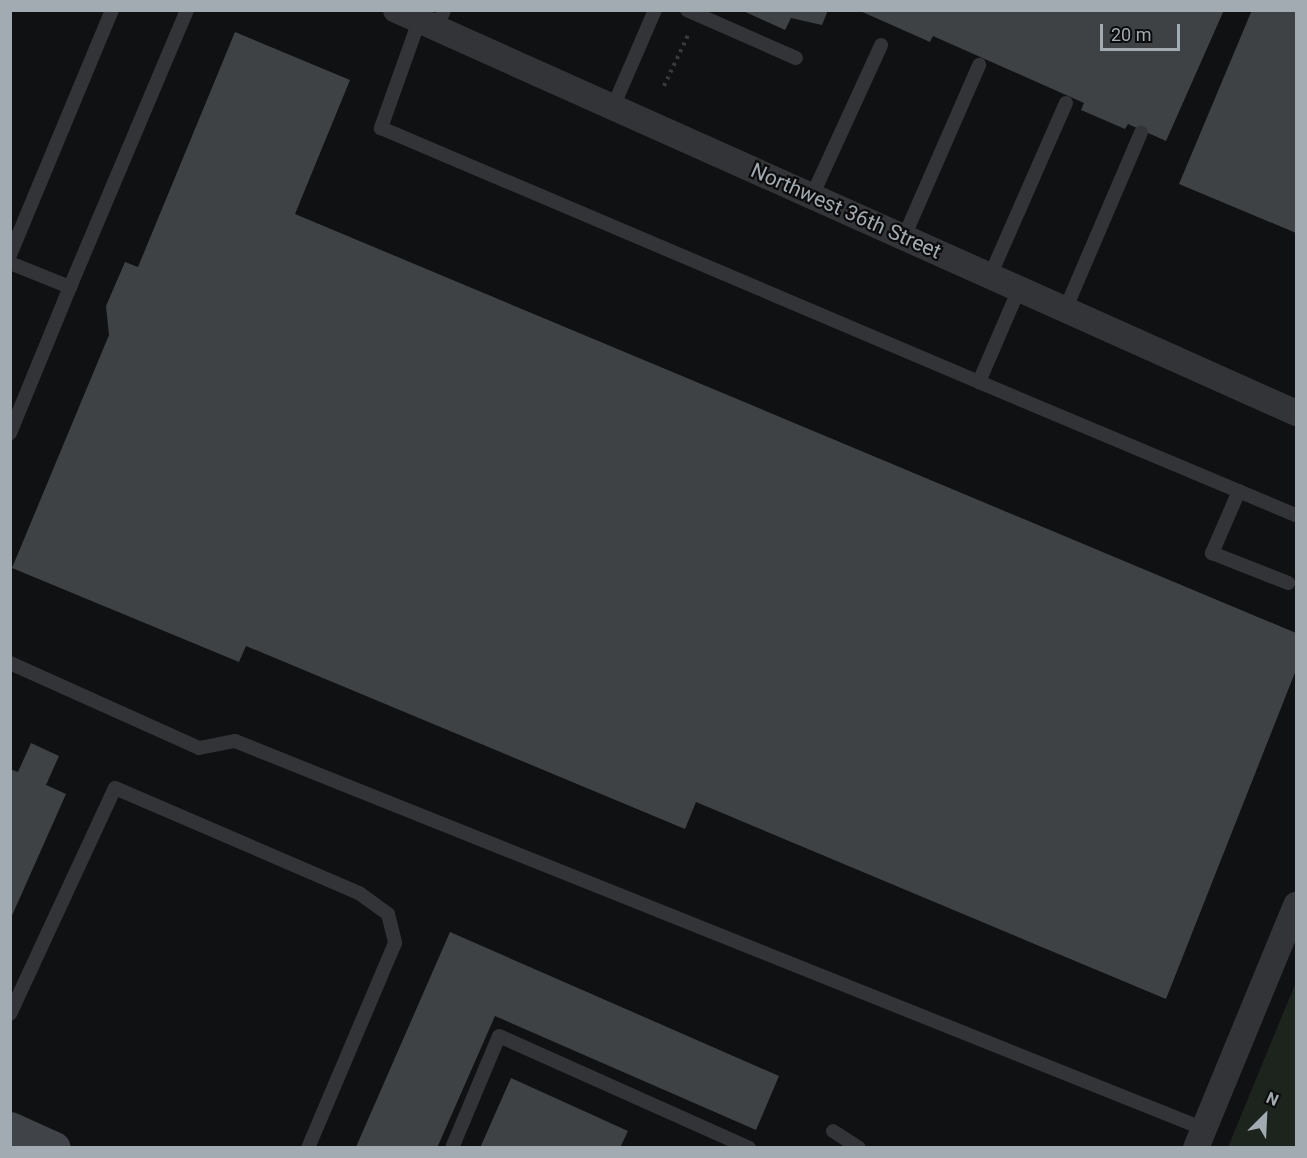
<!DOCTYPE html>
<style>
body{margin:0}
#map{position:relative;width:1307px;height:1158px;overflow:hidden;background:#101112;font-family:Roboto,sans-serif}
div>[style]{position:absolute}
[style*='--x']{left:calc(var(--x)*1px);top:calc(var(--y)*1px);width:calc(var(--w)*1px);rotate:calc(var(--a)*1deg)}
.green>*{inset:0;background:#1d241d}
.building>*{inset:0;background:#3f4245}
.path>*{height:4px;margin-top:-2px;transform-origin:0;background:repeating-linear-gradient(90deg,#383b3e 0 3px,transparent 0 7.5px)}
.lane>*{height:14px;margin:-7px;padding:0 7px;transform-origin:7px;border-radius:7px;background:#323437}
.street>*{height:26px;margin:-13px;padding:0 13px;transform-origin:13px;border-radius:13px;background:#323437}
.secondary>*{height:33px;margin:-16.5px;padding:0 16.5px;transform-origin:16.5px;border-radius:16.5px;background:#404347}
span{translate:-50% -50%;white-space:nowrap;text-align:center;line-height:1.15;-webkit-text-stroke:4.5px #0c0c0d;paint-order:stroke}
.street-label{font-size:21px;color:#a2abb2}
.frame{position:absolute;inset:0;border:12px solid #a2abb2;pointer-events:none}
.north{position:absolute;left:1235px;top:1086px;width:60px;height:60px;-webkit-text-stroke:4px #0c0c0d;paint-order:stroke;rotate:24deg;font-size:16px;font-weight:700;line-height:24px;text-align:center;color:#a2abb2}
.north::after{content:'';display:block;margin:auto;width:21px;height:27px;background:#a2abb2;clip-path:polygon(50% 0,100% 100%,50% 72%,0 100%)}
.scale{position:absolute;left:1100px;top:24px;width:80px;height:27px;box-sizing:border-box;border:3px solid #a2abb2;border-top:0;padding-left:8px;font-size:18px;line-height:21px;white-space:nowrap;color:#a2abb2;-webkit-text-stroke:4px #0c0c0d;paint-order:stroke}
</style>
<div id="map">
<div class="green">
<div style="clip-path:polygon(1296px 982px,1296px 1147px,1228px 1147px)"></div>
</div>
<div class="building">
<div style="clip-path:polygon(741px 10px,828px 10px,822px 25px,791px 18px,785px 30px)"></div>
<div style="clip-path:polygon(858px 10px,1224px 10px,1166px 141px,1128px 124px,1125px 129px,1081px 110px,1084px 103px,933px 36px,930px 42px)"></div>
<div style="clip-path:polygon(1252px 10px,1296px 10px,1296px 233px,1179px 184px)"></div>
<div style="clip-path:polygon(235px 32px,350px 80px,295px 214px,1296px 633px,1296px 670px,1166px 999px,696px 802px,685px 829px,246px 646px,239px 662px,12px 568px,109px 335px,106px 306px,125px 262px,138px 267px)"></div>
<div style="clip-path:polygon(31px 743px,59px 756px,46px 785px,66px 794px,10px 920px,10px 769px,18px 772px)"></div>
<div style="clip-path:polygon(450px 932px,779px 1076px,756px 1130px,495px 1016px,437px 1148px,356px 1147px)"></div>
<div style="clip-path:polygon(511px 1078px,628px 1131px,620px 1148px,480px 1148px)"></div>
</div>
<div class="path">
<div style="--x:664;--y:86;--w:59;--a:-64.7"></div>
</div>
<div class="lane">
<div style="--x:687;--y:10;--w:119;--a:23.8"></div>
<div style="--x:419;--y:21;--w:114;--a:109.6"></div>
<div style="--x:381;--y:128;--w:650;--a:23.01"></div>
<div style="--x:436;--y:29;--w:21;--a:-67"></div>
<div style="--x:613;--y:107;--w:106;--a:-66.6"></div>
<div style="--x:812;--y:196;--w:166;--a:-65.4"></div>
<div style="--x:904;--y:237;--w:188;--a:-66.4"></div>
<div style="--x:10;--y:255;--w:265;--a:-67.4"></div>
<div style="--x:10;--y:263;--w:65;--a:21.8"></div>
<div style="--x:70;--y:287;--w:158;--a:112.3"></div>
<div style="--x:990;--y:276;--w:189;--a:-66.3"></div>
<div style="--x:70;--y:287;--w:301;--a:-67.1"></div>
<div style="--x:1019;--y:289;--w:101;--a:113.3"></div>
<div style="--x:979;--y:382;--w:344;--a:22.8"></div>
<div style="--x:1065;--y:310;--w:193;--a:-66.8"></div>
<div style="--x:1239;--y:491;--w:68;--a:113.5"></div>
<div style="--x:1212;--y:553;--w:82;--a:21.5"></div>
<div style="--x:10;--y:663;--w:207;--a:24.2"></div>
<div style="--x:199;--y:748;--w:37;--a:-11"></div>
<div style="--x:235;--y:741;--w:1044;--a:21.82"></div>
<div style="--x:10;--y:1014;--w:249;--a:-65.1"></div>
<div style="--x:115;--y:788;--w:266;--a:23.3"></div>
<div style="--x:359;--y:893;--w:36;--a:36"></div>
<div style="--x:388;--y:914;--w:30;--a:76"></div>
<div style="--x:395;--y:943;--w:223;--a:113"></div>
<div style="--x:833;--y:1131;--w:31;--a:33"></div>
<div style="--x:452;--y:1148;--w:121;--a:-67.2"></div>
<div style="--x:499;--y:1036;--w:274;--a:24.1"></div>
</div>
<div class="street">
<div style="--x:396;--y:10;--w:986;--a:24.12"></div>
<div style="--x:1196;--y:1148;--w:263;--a:-67.6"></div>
</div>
<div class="secondary">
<div style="--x:10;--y:1128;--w:48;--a:24.4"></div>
</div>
<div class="street-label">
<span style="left:846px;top:211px;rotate:24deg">Northwest 36th Street</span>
</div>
<div class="frame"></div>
<div class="north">N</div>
<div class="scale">20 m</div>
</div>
